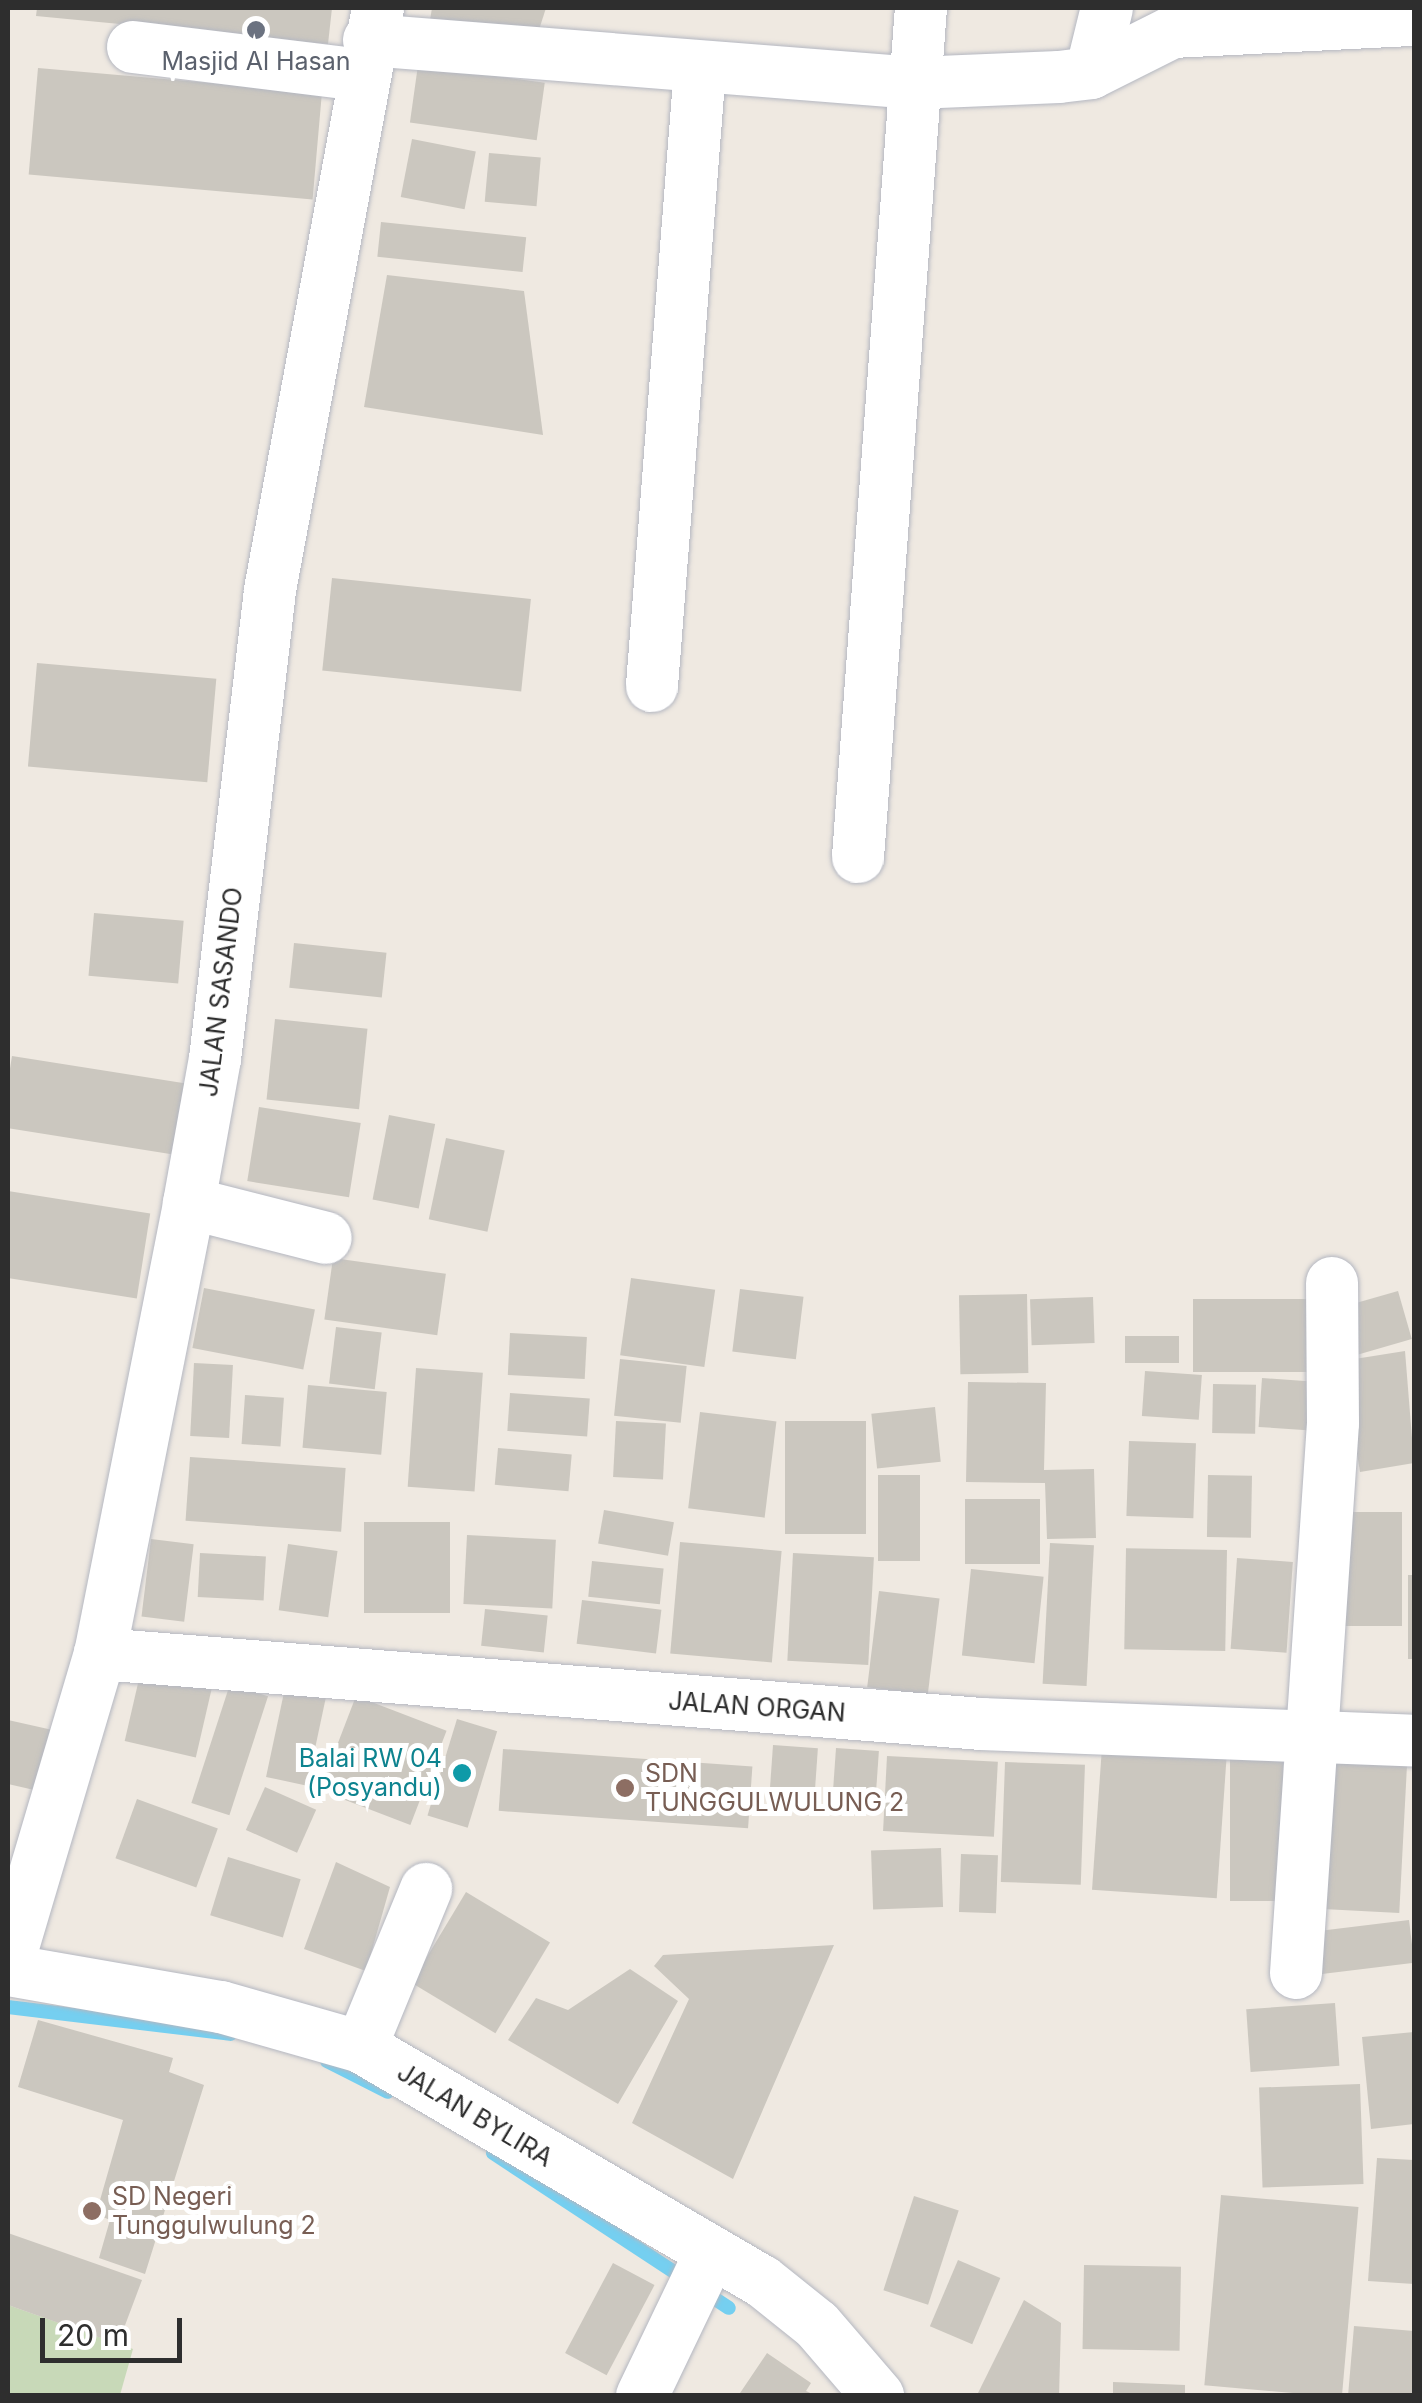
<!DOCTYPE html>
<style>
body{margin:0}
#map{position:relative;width:1422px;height:2403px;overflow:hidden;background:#efe9e1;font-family:Inter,sans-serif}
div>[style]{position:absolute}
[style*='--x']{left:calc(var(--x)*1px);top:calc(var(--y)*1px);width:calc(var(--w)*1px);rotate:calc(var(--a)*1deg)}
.cemetery>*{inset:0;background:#c8d9b8}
.stream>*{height:14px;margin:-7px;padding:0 7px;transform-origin:7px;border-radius:7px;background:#75cff0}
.building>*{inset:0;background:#cbc7bf;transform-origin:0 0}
.roads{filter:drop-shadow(0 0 2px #b4b7c1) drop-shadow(0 0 2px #b4b7c1)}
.minor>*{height:52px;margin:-26px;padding:0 26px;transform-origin:26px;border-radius:26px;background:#fff}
.dots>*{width:28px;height:28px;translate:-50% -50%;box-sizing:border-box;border:5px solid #fff;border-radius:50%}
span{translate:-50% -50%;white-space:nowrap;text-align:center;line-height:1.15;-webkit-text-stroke:10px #fff;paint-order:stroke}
.worship-label{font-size:25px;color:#5b616d}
.street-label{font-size:25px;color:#2e2e2e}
.culture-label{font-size:25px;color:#0d838f}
.right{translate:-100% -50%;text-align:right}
.education-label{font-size:25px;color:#785e54}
.left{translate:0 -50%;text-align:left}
.frame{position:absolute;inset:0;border:10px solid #2e2e2e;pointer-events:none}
.scale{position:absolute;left:40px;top:2318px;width:142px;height:45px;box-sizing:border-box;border:5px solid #2e2e2e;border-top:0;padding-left:12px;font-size:30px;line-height:35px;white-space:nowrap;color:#2e2e2e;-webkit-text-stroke:8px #fff;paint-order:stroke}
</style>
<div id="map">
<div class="cemetery">
<div style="clip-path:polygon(8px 2305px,133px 2349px,120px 2395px,8px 2395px)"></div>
</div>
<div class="stream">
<div style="--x:8;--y:2007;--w:224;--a:6.9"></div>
<div style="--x:327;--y:2061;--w:68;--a:26.9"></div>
<div style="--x:493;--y:2153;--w:282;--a:33.3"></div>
</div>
<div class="building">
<div style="clip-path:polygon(37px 8px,332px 8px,328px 44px,36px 16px)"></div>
<div style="clip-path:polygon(432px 8px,546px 8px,536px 39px,430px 20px)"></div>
<div style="left:418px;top:65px;width:128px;height:58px;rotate:8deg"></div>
<div style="left:38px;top:68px;width:285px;height:107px;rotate:5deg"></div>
<div style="left:412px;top:139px;width:65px;height:59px;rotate:11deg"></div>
<div style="left:489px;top:153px;width:52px;height:49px;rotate:5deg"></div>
<div style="left:381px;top:222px;width:146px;height:35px;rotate:6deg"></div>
<div style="clip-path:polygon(387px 275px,524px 291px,543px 435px,364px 407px)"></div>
<div style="left:332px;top:578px;width:200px;height:93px;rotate:6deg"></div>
<div style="left:37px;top:663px;width:180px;height:104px;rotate:5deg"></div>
<div style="left:94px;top:913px;width:90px;height:63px;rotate:5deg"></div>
<div style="left:294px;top:943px;width:93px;height:45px;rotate:6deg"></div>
<div style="left:275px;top:1019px;width:93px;height:81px;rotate:6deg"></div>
<div style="left:12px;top:1056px;width:181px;height:72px;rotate:9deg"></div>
<div style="left:259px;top:1107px;width:103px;height:75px;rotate:9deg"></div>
<div style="left:389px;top:1115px;width:47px;height:86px;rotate:11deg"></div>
<div style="left:446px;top:1138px;width:60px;height:83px;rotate:12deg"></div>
<div style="left:8px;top:1191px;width:144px;height:86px;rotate:9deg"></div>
<div style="left:333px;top:1258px;width:114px;height:62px;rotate:8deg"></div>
<div style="left:631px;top:1278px;width:85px;height:78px;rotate:8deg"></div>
<div style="left:204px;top:1288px;width:113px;height:61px;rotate:11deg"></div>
<div style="left:740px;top:1289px;width:64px;height:63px;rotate:7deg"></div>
<div style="left:1398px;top:1291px;width:50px;height:61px;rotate:74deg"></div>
<div style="left:1027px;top:1294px;width:79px;height:68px;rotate:89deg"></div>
<div style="left:1093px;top:1297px;width:46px;height:63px;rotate:88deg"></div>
<div style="left:1309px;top:1299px;width:73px;height:116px;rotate:90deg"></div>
<div style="left:336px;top:1327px;width:46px;height:57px;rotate:7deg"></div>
<div style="left:510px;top:1333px;width:77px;height:42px;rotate:3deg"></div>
<div style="left:1179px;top:1336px;width:27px;height:54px;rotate:90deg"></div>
<div style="clip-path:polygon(1405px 1351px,1414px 1463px,1360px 1472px,1342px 1361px)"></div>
<div style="left:620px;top:1359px;width:67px;height:57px;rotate:6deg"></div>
<div style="left:194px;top:1363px;width:39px;height:73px;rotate:3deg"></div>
<div style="left:416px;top:1368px;width:67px;height:119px;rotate:4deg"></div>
<div style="left:1145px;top:1371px;width:57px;height:45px;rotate:4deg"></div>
<div style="left:1262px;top:1378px;width:60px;height:49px;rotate:4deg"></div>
<div style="clip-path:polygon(968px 1382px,1046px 1383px,1044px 1470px,1094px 1469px,1096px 1538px,1047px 1539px,1045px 1483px,966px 1482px)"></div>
<div style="left:1213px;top:1384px;width:43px;height:49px;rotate:1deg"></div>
<div style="left:308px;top:1385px;width:79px;height:63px;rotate:5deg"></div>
<div style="left:510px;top:1393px;width:80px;height:38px;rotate:4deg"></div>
<div style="left:245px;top:1395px;width:39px;height:49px;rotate:4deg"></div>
<div style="left:935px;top:1407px;width:55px;height:64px;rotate:84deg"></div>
<div style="left:700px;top:1412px;width:77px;height:97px;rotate:7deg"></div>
<div style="left:616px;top:1421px;width:50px;height:56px;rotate:3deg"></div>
<div style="left:785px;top:1421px;width:81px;height:113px"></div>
<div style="left:1129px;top:1441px;width:67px;height:75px;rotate:2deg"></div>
<div style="left:498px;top:1448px;width:74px;height:37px;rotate:5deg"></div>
<div style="left:190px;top:1457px;width:156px;height:64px;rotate:4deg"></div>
<div style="left:878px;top:1475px;width:42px;height:86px"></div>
<div style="left:1208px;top:1475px;width:44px;height:62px;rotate:1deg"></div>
<div style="left:1040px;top:1499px;width:65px;height:75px;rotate:90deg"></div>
<div style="left:604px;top:1510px;width:71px;height:34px;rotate:10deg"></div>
<div style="left:1345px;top:1512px;width:57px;height:114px"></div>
<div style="left:364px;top:1522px;width:86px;height:91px"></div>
<div style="left:467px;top:1535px;width:89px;height:69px;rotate:3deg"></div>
<div style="left:151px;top:1539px;width:43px;height:78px;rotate:7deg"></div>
<div style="left:680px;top:1542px;width:102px;height:112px;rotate:5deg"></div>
<div style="left:1050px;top:1543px;width:44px;height:141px;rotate:3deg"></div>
<div style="left:288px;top:1544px;width:50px;height:67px;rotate:8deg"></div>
<div style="left:1227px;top:1550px;width:101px;height:101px;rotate:91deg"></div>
<div style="left:200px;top:1553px;width:66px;height:44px;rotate:3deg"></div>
<div style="left:793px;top:1553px;width:81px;height:108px;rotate:3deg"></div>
<div style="left:1237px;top:1558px;width:56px;height:91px;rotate:4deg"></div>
<div style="left:592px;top:1561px;width:72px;height:36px;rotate:6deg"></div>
<div style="left:971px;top:1569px;width:73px;height:87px;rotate:6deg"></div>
<div style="left:1408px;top:1575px;width:6px;height:84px"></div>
<div style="left:879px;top:1591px;width:61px;height:97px;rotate:7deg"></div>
<div style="left:582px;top:1600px;width:80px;height:44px;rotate:7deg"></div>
<div style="left:485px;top:1609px;width:63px;height:37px;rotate:6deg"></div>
<div style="left:142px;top:1666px;width:73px;height:77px;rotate:13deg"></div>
<div style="left:286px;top:1683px;width:42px;height:96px;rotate:12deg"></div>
<div style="left:230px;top:1684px;width:40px;height:125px;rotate:18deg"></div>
<div style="left:356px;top:1696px;width:97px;height:101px;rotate:21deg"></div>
<div style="left:457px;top:1719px;width:42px;height:101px;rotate:17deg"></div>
<div style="clip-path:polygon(8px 1720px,57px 1731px,43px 1792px,8px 1784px)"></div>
<div style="left:1327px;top:1744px;width:81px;height:165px;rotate:3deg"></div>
<div style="left:773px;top:1745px;width:45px;height:58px;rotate:4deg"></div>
<div style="left:1102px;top:1747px;width:125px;height:143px;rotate:4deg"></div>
<div style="left:836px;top:1748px;width:43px;height:59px;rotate:4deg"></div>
<div style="left:503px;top:1749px;width:250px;height:62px;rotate:4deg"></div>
<div style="left:1230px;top:1752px;width:53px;height:149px"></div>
<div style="left:887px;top:1756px;width:111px;height:75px;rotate:3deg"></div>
<div style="left:1005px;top:1762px;width:80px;height:120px;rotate:2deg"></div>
<div style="left:265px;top:1787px;width:56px;height:47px;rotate:24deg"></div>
<div style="left:137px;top:1799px;width:86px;height:63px;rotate:20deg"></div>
<div style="left:941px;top:1848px;width:59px;height:70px;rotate:88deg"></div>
<div style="left:961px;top:1854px;width:37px;height:58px;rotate:2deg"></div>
<div style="left:228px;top:1857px;width:76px;height:61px;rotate:17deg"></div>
<div style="clip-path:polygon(336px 1862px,390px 1887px,366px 1971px,304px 1949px)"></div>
<div style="left:466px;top:1892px;width:98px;height:106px;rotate:31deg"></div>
<div style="left:1409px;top:1920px;width:43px;height:95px;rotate:83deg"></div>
<div style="clip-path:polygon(834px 1945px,733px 2179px,632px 2123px,689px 1999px,654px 1966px,663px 1955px)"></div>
<div style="clip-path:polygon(630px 1969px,678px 2001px,618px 2104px,508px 2040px,536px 1998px,568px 2010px)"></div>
<div style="left:1335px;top:2003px;width:63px;height:89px;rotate:86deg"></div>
<div style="clip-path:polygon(38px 2020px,173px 2058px,169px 2072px,204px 2085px,145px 2274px,99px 2258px,110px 2220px,96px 2214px,123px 2120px,18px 2087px)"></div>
<div style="clip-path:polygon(1414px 2032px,1414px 2124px,1371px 2129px,1362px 2037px)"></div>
<div style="left:1360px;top:2084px;width:100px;height:101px;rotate:88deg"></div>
<div style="clip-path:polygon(1377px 2158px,1414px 2160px,1414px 2284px,1368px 2281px)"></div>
<div style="left:1221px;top:2195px;width:138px;height:191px;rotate:5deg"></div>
<div style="left:914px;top:2196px;width:47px;height:99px;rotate:18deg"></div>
<div style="clip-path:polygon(8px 2233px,142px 2280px,118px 2344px,8px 2305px)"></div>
<div style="left:958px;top:2260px;width:46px;height:72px;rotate:23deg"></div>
<div style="left:613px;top:2263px;width:47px;height:102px;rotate:28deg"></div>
<div style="left:1084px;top:2265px;width:97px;height:84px;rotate:1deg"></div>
<div style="clip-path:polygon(1024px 2300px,1061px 2323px,1059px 2396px,984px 2396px,978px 2393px)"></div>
<div style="clip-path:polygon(1354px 2326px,1414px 2331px,1414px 2396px,1348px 2396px)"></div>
<div style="clip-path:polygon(767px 2353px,811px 2383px,806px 2391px,817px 2396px,738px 2396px)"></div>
<div style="clip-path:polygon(1113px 2382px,1185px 2385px,1185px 2396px,1113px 2396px)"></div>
</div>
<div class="roads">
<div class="minor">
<div style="--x:369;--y:40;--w:548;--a:4.5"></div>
<div style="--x:915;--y:83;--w:144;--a:-2.4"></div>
<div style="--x:1059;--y:77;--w:32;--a:-7"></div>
<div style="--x:1091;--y:73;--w:67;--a:-76.2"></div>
<div style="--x:133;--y:47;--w:231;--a:7"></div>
<div style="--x:1091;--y:73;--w:92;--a:-26.6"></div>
<div style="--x:1173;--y:32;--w:241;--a:-2.9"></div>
<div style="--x:652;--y:686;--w:620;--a:-85.56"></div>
<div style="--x:858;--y:857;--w:851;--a:-85.76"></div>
<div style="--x:189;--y:1203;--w:141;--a:14.3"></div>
<div style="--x:100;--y:1654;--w:884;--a:4.54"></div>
<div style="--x:981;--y:1724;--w:433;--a:2.2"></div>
<div style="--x:8;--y:1964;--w:323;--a:-73.5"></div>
<div style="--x:100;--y:1654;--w:460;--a:-78.8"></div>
<div style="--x:189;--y:1203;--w:146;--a:-79.8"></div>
<div style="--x:215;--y:1059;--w:472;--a:-83.3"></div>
<div style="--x:270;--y:590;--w:592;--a:-79.49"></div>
<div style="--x:8;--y:1970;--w:216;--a:9.9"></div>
<div style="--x:221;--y:2007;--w:146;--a:15.9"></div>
<div style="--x:361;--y:2047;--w:464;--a:30.3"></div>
<div style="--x:762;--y:2281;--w:70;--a:38.7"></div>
<div style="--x:817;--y:2325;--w:94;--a:49.3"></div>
<div style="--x:1296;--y:1973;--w:551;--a:-86.15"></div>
<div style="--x:1333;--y:1423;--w:140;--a:-90.4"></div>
<div style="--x:361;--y:2047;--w:171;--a:-67.6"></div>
<div style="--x:642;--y:2396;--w:160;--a:-64.4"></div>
</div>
</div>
<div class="dots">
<div style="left:256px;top:30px;background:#6b7280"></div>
<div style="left:462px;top:1773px;background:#0f9aa8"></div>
<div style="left:625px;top:1788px;background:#8d6e63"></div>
<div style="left:92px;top:2211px;background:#8d6e63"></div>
</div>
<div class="worship-label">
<span style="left:256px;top:61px">Masjid Al Hasan</span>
</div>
<div class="street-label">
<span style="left:221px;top:992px;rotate:-83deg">JALAN SASANDO</span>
<span style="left:757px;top:1707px;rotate:4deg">JALAN ORGAN</span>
<span style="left:475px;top:2115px;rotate:31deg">JALAN BYLIRA</span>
</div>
<div class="culture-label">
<span class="right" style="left:442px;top:1773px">Balai RW 04<br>(Posyandu)</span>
</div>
<div class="education-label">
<span class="left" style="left:645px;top:1788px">SDN<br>TUNGGULWULUNG 2</span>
<span class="left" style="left:112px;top:2211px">SD Negeri<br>Tunggulwulung 2</span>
</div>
<div class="frame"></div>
<div class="scale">20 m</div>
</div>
